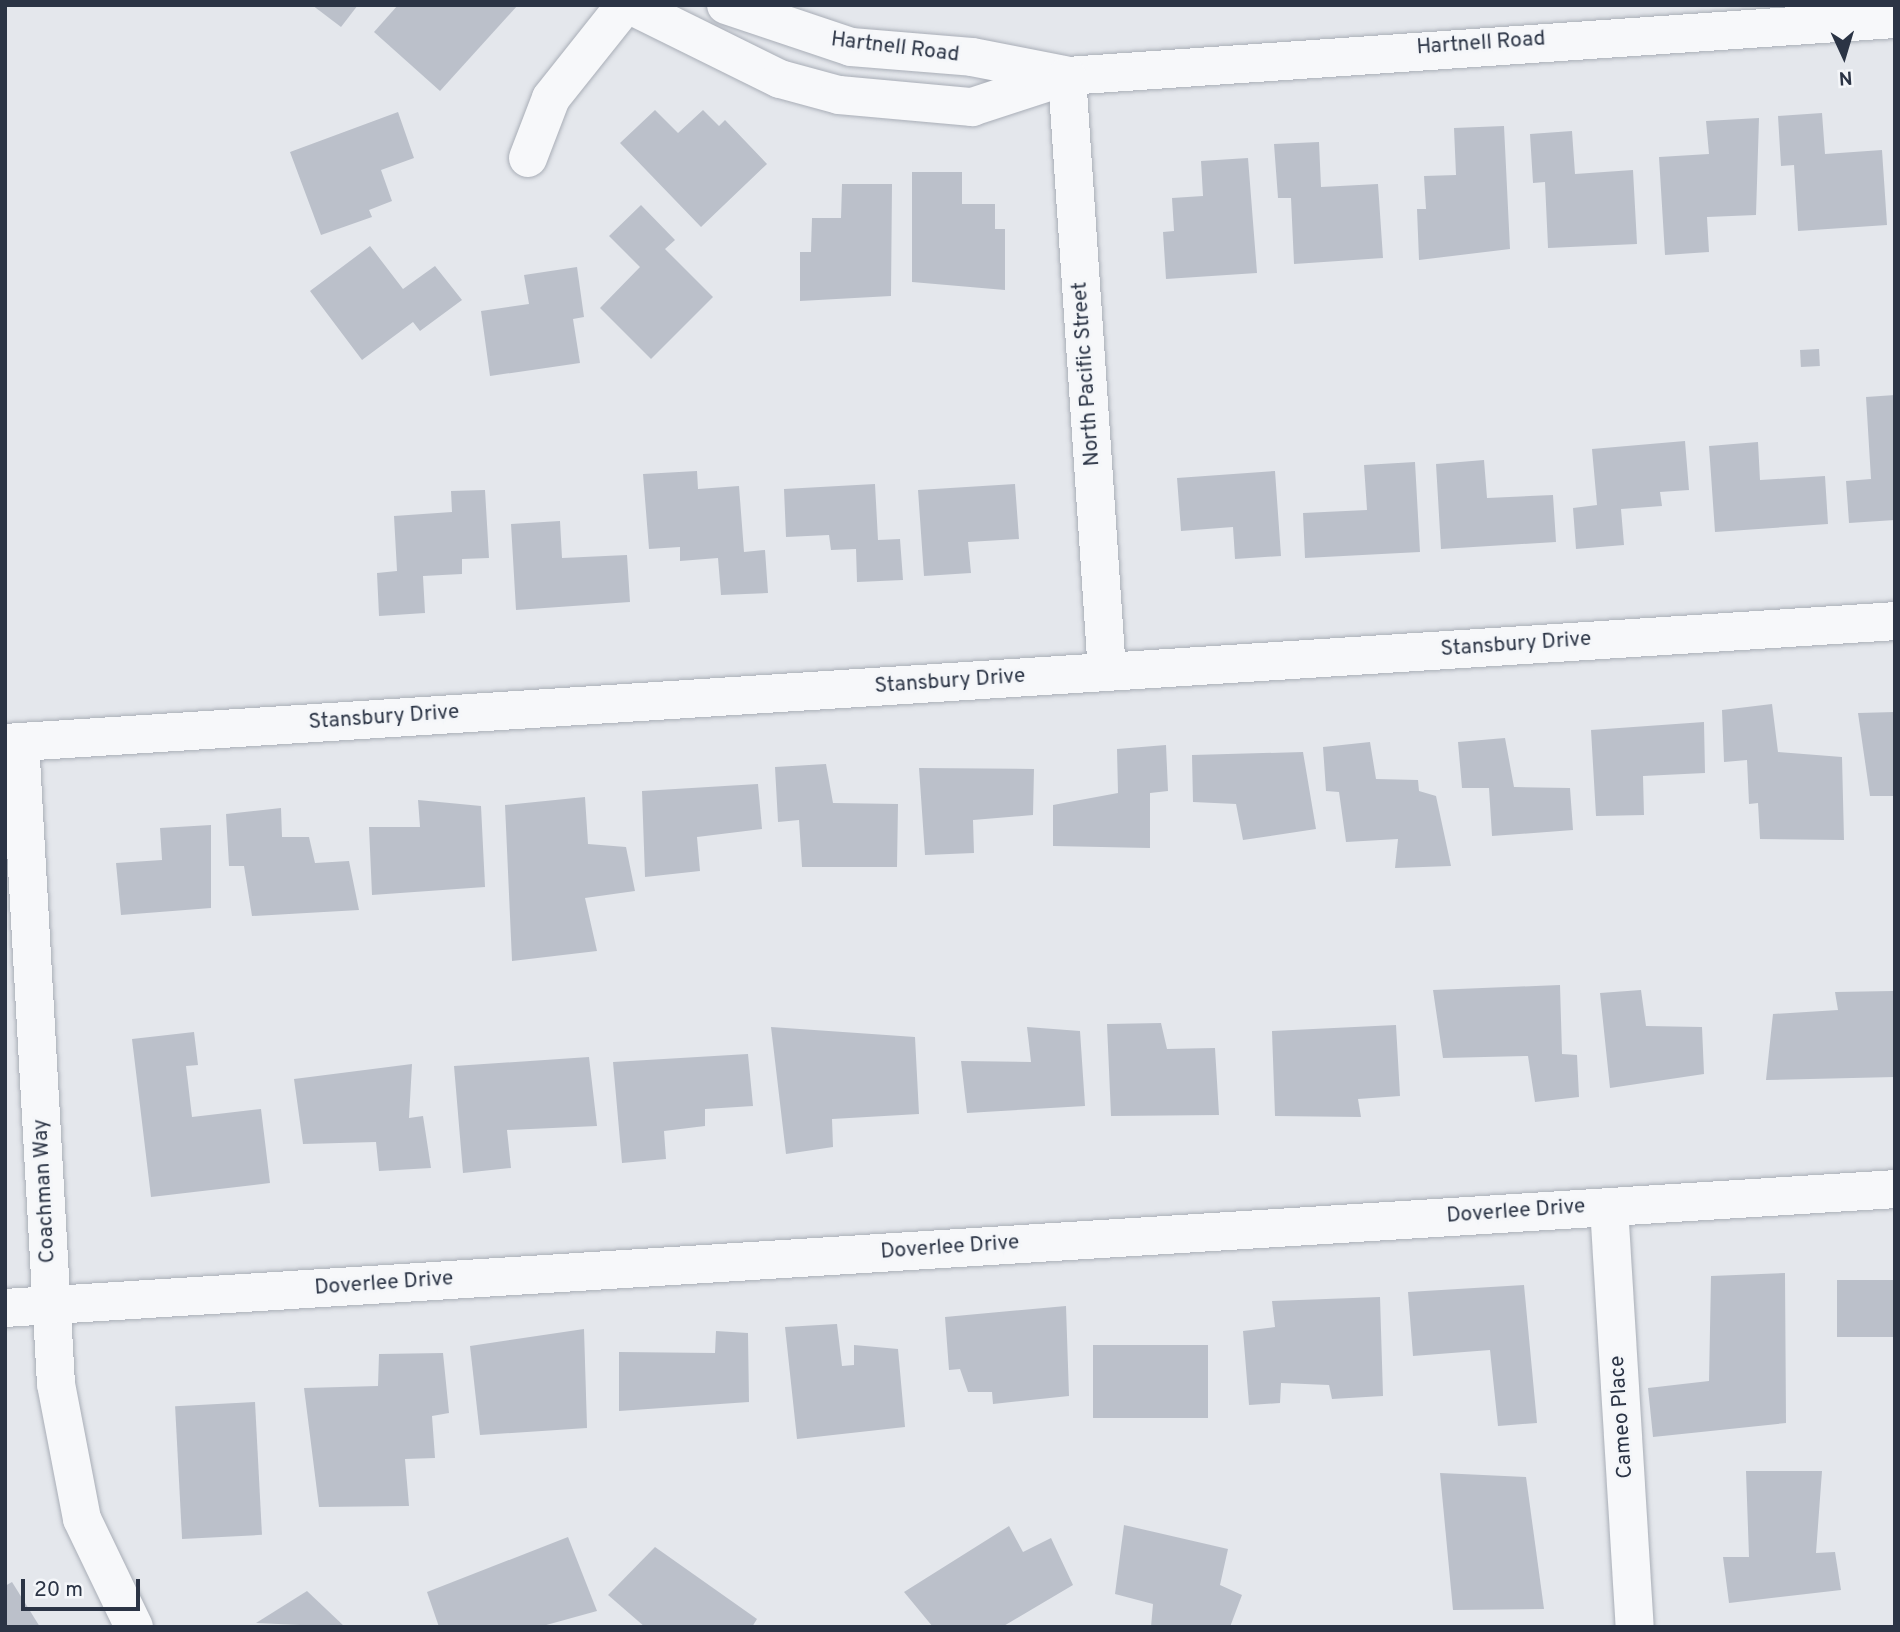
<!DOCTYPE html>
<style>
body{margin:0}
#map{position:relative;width:1900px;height:1632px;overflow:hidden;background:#e4e7ec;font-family:Overpass,sans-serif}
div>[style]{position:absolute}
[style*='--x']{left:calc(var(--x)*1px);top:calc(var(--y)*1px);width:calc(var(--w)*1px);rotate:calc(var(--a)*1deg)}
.building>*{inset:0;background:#bbc0ca;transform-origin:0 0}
.roads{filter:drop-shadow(0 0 2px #a9aeb7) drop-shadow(0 0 2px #a9aeb7)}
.minor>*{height:38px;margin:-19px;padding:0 19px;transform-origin:19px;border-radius:19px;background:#f7f8fa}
span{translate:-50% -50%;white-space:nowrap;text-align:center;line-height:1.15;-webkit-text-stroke:5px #f4f6f9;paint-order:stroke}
.street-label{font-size:21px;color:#2b3445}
.frame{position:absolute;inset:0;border:7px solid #2b3445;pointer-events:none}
.north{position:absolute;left:1809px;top:21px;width:70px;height:70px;-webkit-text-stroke:5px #f4f6f9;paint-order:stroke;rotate:176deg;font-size:19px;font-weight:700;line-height:28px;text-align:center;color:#2b3445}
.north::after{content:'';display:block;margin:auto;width:24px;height:32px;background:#2b3445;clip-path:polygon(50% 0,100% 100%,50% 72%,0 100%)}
.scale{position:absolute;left:21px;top:1579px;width:119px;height:32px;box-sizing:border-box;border:4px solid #2b3445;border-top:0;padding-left:9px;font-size:21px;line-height:24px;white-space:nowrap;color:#2b3445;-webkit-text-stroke:5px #f4f6f9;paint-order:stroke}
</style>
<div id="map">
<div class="building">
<div style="clip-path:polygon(312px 5px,358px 5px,341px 27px)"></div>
<div style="clip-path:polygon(398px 5px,518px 5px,440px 91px,374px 32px)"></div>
<div style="clip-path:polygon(655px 110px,678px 133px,703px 110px,719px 126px,725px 120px,767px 164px,701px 227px,620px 143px)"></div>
<div style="clip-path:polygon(398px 112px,414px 158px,381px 170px,392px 201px,369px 210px,372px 217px,321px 235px,290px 152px)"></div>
<div style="clip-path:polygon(1822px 113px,1825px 154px,1882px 150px,1887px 225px,1798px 231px,1794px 165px,1781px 166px,1778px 116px)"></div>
<div style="clip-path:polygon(1759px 118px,1756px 215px,1707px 217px,1709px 252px,1665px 255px,1659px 157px,1709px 154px,1706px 121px)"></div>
<div style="clip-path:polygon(1504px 126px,1510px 249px,1419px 260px,1417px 209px,1426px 209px,1424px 176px,1456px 175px,1454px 128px)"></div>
<div style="clip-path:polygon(1572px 131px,1575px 174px,1633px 170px,1637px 244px,1548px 248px,1545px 182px,1533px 183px,1530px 134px)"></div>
<div style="clip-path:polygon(1319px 142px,1321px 187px,1378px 184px,1383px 258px,1294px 264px,1291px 198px,1278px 198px,1274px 144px)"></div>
<div style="clip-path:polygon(1248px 158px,1257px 273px,1166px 279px,1163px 232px,1174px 231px,1172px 198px,1203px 196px,1201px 161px)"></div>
<div style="clip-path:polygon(912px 172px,962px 172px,962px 204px,995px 204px,995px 229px,1005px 229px,1005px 290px,912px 282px)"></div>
<div style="clip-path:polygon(842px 184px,892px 184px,891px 296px,800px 301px,800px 252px,811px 252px,812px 218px,841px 218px)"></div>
<div style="clip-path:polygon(641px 205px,675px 240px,665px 249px,713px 297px,651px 359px,600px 308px,640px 267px,609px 236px)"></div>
<div style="clip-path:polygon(370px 246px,403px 289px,435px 266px,462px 300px,420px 331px,413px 322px,362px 360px,310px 291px)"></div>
<div style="clip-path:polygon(577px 267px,584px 317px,573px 319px,580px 363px,490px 376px,481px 311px,529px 304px,524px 275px)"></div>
<div style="left:1819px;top:349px;width:17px;height:19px;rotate:87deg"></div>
<div style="clip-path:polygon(1895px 395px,1895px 520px,1849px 523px,1846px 481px,1871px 479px,1866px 397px)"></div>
<div style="clip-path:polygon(1685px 441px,1689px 490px,1660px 492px,1662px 506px,1621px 509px,1624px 545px,1576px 549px,1573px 508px,1597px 505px,1592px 449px)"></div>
<div style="clip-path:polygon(1758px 442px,1760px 480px,1825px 476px,1828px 524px,1715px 532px,1709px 446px)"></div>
<div style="clip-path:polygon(1484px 460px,1487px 498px,1553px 495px,1556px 542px,1441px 549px,1436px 464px)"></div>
<div style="clip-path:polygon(1415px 462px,1420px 552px,1305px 558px,1303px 513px,1367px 510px,1364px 465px)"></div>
<div style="clip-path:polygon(697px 471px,698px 489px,739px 486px,744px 552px,765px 550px,768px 593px,721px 595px,718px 558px,680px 561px,680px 547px,649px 549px,643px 474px)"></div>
<div style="clip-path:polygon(1275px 471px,1281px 556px,1235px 559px,1233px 527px,1181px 531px,1177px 478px)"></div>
<div style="clip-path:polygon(875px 484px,878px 540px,900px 539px,903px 580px,857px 582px,856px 549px,831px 550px,829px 535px,786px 537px,784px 489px)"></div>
<div style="clip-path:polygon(1015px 484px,1019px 539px,968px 542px,971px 573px,924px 576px,918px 490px)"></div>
<div style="clip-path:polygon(485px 490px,489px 558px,462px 559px,462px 574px,423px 576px,425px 613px,379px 616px,377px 573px,397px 571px,394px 516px,452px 512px,451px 491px)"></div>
<div style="clip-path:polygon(560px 521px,562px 558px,627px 555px,630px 602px,516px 610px,511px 524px)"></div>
<div style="clip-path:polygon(1772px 704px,1778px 752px,1842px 757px,1844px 840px,1760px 839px,1758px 803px,1749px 804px,1747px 760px,1724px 762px,1722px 710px)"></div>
<div style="clip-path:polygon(1895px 712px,1895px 796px,1870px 796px,1858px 713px)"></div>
<div style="clip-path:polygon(1704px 722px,1705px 773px,1643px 776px,1644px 815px,1596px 816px,1591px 730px)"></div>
<div style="clip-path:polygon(1505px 738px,1514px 787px,1570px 788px,1573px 830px,1492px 836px,1489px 788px,1462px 788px,1458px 742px)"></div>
<div style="clip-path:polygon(1370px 742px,1376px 779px,1418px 780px,1419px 791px,1436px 796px,1451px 866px,1395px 868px,1398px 839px,1346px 842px,1339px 792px,1326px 791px,1323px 747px)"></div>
<div style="clip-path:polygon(1166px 745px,1168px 791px,1150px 793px,1150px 848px,1053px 846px,1053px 805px,1118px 793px,1117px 749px)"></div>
<div style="clip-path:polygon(1303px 752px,1316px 829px,1243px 840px,1236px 804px,1193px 802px,1192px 755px)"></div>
<div style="clip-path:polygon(826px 764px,833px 803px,898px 804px,897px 867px,802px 867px,799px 820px,778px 822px,775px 767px)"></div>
<div style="clip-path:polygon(919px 768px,1034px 769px,1033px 815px,973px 820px,974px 853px,925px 855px)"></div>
<div style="clip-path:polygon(758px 784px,762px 829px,697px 837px,700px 871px,645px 877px,642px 791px)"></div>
<div style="clip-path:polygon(585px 797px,588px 844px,626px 847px,635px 891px,585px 898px,597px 951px,512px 961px,505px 805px)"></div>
<div style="clip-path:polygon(418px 800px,481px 806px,485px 887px,372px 895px,369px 827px,420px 827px)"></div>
<div style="clip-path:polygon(281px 808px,282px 837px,309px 837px,315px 863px,349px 861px,359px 910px,252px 916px,244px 866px,229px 866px,226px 814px)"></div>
<div style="clip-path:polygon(211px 825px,211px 908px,121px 915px,116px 863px,162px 860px,160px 828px)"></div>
<div style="clip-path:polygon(1560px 985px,1562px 1054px,1577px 1055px,1579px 1097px,1535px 1102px,1528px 1056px,1443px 1058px,1433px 990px)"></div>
<div style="clip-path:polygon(1641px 990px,1646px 1026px,1702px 1027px,1704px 1074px,1610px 1088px,1600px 993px)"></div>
<div style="clip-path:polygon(1893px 991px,1895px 1077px,1766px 1080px,1773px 1014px,1838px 1010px,1835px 992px)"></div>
<div style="clip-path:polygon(1161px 1023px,1167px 1049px,1215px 1048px,1219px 1115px,1111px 1116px,1107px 1024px)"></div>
<div style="clip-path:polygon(1396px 1025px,1400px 1096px,1358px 1099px,1361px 1117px,1275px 1116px,1272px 1031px)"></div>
<div style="clip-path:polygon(771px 1027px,915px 1037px,919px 1114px,832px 1119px,833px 1147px,786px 1154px)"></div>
<div style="clip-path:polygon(1027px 1027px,1080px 1031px,1085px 1106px,967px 1113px,961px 1061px,1031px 1062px)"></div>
<div style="clip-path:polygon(194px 1032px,198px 1065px,186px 1066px,192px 1117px,261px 1109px,270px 1183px,151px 1197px,132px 1039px)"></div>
<div style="clip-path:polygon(748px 1054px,753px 1106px,705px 1109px,705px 1126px,664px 1131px,666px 1159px,622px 1163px,613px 1062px)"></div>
<div style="clip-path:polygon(589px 1057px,597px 1126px,507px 1130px,511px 1168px,463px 1173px,454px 1066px)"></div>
<div style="clip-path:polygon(412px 1064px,409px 1118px,423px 1116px,431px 1168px,379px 1171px,376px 1142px,303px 1144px,294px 1079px)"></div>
<div style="clip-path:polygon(1785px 1273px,1786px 1423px,1653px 1437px,1648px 1388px,1709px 1381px,1711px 1276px)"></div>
<div style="left:1895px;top:1280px;width:57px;height:58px;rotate:90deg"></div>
<div style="clip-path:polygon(1524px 1285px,1537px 1423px,1498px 1426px,1490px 1350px,1413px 1356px,1408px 1292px)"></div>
<div style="clip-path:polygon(1380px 1297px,1383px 1396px,1332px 1399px,1329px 1385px,1281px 1383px,1280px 1403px,1249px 1405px,1243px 1331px,1275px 1327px,1272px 1301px)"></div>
<div style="clip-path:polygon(1066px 1306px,1069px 1396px,993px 1404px,992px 1392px,968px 1392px,960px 1369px,949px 1370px,945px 1317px)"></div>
<div style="clip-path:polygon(837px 1324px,842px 1366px,854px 1365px,854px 1345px,898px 1349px,905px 1427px,797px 1439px,785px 1327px)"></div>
<div style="clip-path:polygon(584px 1329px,587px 1428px,480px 1435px,470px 1346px)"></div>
<div style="clip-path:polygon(716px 1331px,748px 1333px,749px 1402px,619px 1411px,619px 1352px,715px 1353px)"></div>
<div style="left:1208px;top:1345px;width:73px;height:115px;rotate:90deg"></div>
<div style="clip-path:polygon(443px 1353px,449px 1413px,432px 1416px,435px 1458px,405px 1459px,409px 1506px,319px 1507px,304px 1388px,378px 1386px,379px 1354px)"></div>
<div style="left:255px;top:1402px;width:133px;height:80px;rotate:87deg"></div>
<div style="clip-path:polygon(1746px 1471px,1822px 1471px,1816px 1553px,1835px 1552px,1841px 1590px,1729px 1603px,1723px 1557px,1749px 1557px)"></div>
<div style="clip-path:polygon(1440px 1473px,1526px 1477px,1544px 1609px,1453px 1610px)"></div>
<div style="clip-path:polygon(1124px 1525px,1228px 1549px,1220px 1585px,1242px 1595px,1230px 1627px,1151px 1627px,1153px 1604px,1115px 1594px)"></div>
<div style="clip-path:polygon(1009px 1526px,1023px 1552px,1051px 1538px,1073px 1585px,1002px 1627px,933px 1627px,904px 1592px)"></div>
<div style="clip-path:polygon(568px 1537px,597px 1611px,539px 1627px,439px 1627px,427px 1592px)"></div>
<div style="clip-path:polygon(655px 1547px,757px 1619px,752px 1627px,645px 1627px,608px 1595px)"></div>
<div style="clip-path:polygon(12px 1582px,40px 1627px,5px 1627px,5px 1586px)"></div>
<div style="clip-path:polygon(307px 1591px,345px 1627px,256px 1623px)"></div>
</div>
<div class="roads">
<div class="minor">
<div style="--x:630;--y:5;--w:167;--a:26.3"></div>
<div style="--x:780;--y:79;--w:61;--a:15.2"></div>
<div style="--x:839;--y:95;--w:134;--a:5.2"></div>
<div style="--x:972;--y:107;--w:100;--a:-18.1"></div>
<div style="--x:1067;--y:76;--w:830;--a:-3.94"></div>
<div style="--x:726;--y:5;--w:132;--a:18.6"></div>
<div style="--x:851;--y:47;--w:121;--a:4.7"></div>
<div style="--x:972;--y:57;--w:95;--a:11"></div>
<div style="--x:1067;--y:76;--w:597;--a:86.16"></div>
<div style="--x:528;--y:158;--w:64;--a:-69"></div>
<div style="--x:551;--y:98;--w:119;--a:-51.5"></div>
<div style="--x:20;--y:742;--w:643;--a:86.79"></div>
<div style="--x:56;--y:1384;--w:137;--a:79.1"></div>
<div style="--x:82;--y:1519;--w:120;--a:64.3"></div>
<div style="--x:5;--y:743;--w:1894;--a:-3.69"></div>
<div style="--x:1609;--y:1207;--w:421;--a:86.5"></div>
<div style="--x:5;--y:1308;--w:1894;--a:-3.6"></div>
</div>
</div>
<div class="street-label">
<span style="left:1481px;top:44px;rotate:-4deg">Hartnell Road</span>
<span style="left:895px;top:48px;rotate:7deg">Hartnell Road</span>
<span style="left:1087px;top:374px;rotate:-94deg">North Pacific Street</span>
<span style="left:1516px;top:645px;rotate:-4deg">Stansbury Drive</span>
<span style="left:950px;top:682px;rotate:-4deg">Stansbury Drive</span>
<span style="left:384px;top:718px;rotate:-4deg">Stansbury Drive</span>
<span style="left:45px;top:1191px;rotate:-93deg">Coachman Way</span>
<span style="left:1516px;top:1212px;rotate:-4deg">Doverlee Drive</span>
<span style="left:950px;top:1248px;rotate:-4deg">Doverlee Drive</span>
<span style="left:384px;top:1284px;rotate:-4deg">Doverlee Drive</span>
<span style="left:1622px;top:1417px;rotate:-94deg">Cameo Place</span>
</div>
<div class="frame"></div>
<div class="north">N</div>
<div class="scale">20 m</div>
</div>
